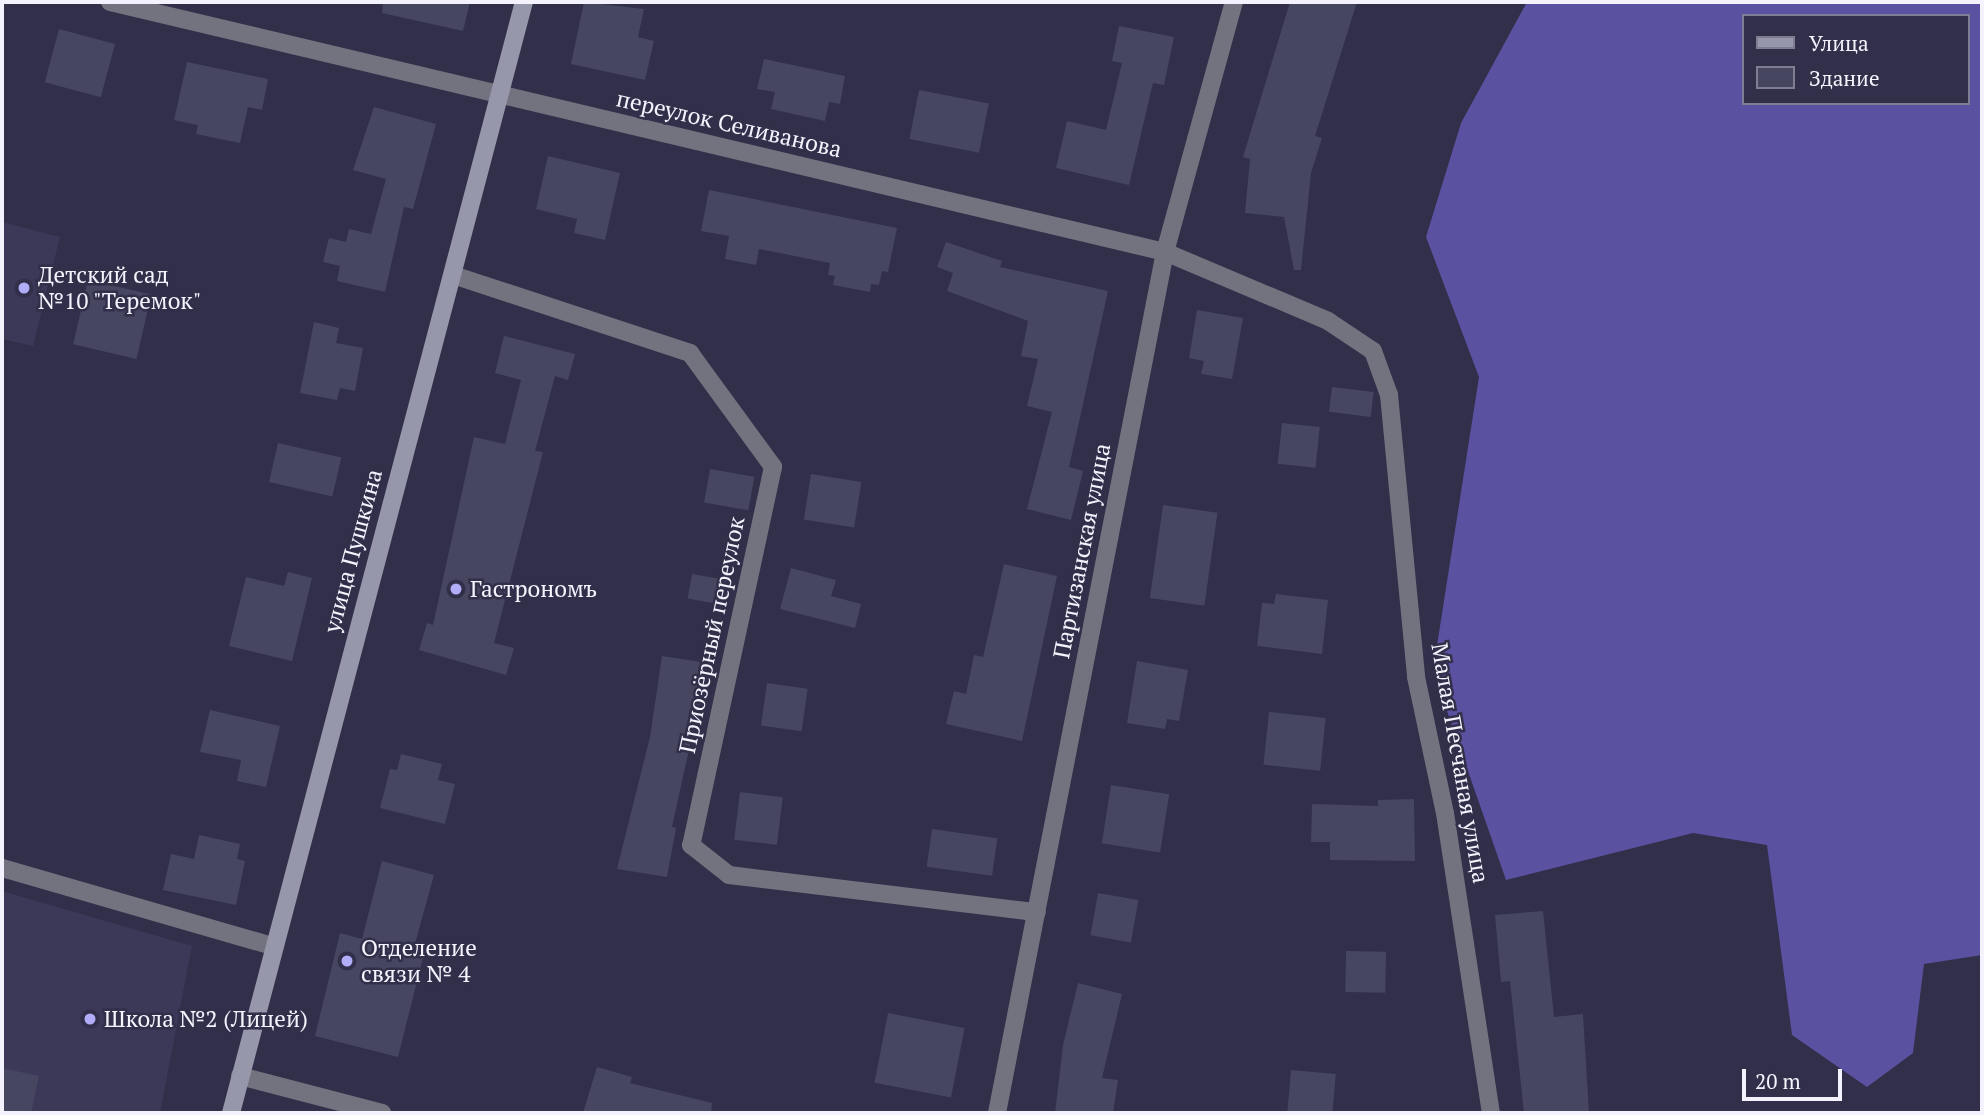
<!DOCTYPE html>
<meta charset="utf-8">
<style>
body{margin:0}
#map{position:relative;width:1984px;height:1115px;overflow:hidden;background:#312f49;font-family:"PT Serif",serif}
div>[style]{position:absolute}
[style*='--x']{left:calc(var(--x)*1px);top:calc(var(--y)*1px);width:calc(var(--w)*1px);rotate:calc(var(--a)*1deg)}
.built>*{inset:0;background:#3b3858}
.forest>*{inset:0;background:#5b51a1}
.building>*{inset:0;background:#474661;transform-origin:0 0}
.street>*{height:18px;margin:-9px;padding:0 9px;transform-origin:9px;border-radius:9px;background:#737380}
.secondary>*{height:18px;margin:-9px;padding:0 9px;transform-origin:9px;border-radius:9px;background:#9797ab}
.dots>*{width:19px;height:19px;translate:-50% -50%;box-sizing:border-box;border:4px solid #312f49;border-radius:50%}
span{translate:-50% -50%;white-space:nowrap;text-align:center;line-height:1.15;-webkit-text-stroke:5px #312f49;paint-order:stroke}
.street-label{font-size:23px;color:#f4f3fd}
.poi-label{font-size:23px;color:#f4f3fd}
.left{translate:0 -50%;text-align:left}
.frame{position:absolute;inset:0;border:4px solid #f4f3fd;pointer-events:none}
.legend{position:absolute;left:1742px;top:14px;width:228px;height:91px;box-sizing:border-box;background:#312f49;border:2px solid #7f7d91;margin:0;padding:9px 12px;list-style:none;font-size:21px;color:#f4f3fd}
.legend li{display:flex;align-items:center;gap:14px;height:35px}
.legend b{width:35px;border:2px solid #7f7d91}
.scale{position:absolute;left:1742px;top:1069px;width:100px;height:32px;box-sizing:border-box;border:4px solid #f4f3fd;border-top:0;padding-left:9px;font-size:21px;line-height:24px;white-space:nowrap;color:#f4f3fd;-webkit-text-stroke:5px #312f49;paint-order:stroke}
</style>
<div id="map">
<div class="built">
<div style="clip-path:polygon(2px 222px,60px 237px,33px 346px,2px 339px)"></div>
<div style="clip-path:polygon(2px 891px,192px 946px,160px 1113px,2px 1113px)"></div>
</div>
<div class="forest">
<div style="clip-path:polygon(evenodd,1527px 2px,1982px 2px,1982px 955px,1924px 964px,1913px 1053px,1867px 1087px,1792px 1035px,1767px 845px,1693px 833px,1506px 880px,1433px 671px,1479px 377px,1426px 237px,1461px 123px,1527px 2px,1744px 16px,1968px 16px,1968px 103px,1744px 103px,1744px 16px)"></div>
</div>
<div class="building">
<div style="clip-path:polygon(383px 2px,470px 2px,463px 31px,382px 13px)"></div>
<div style="clip-path:polygon(584px 2px,644px 9px,638px 37px,654px 41px,645px 80px,571px 64px)"></div>
<div style="clip-path:polygon(1290px 2px,1357px 2px,1315px 136px,1322px 138px,1311px 173px,1301px 270px,1294px 270px,1284px 217px,1245px 213px,1250px 159px,1243px 157px)"></div>
<div style="clip-path:polygon(1119px 26px,1174px 37px,1164px 85px,1153px 83px,1129px 185px,1056px 168px,1067px 121px,1106px 130px,1122px 63px,1112px 61px)"></div>
<div style="left:59px;top:29px;width:58px;height:55px;rotate:15deg"></div>
<div style="clip-path:polygon(764px 59px,845px 76px,840px 104px,829px 102px,825px 121px,771px 109px,775px 92px,757px 89px)"></div>
<div style="clip-path:polygon(187px 62px,268px 79px,262px 110px,248px 107px,240px 143px,196px 134px,198px 125px,174px 120px)"></div>
<div style="left:919px;top:90px;width:71px;height:50px;rotate:11deg"></div>
<div style="clip-path:polygon(374px 107px,436px 124px,413px 209px,404px 207px,385px 292px,337px 281px,340px 266px,323px 262px,329px 238px,346px 242px,349px 229px,371px 234px,386px 179px,353px 170px)"></div>
<div style="clip-path:polygon(548px 156px,620px 173px,605px 240px,574px 233px,577px 219px,536px 209px)"></div>
<div style="clip-path:polygon(709px 190px,897px 228px,888px 272px,882px 271px,879px 285px,871px 284px,870px 292px,833px 285px,835px 276px,828px 275px,830px 263px,759px 249px,756px 265px,725px 259px,729px 236px,701px 231px)"></div>
<div style="clip-path:polygon(946px 242px,1002px 261px,1000px 267px,1108px 291px,1069px 467px,1083px 471px,1071px 520px,1027px 509px,1052px 412px,1027px 406px,1038px 359px,1021px 356px,1028px 321px,947px 291px,953px 273px,937px 267px)"></div>
<div style="left:88px;top:280px;width:65px;height:66px;rotate:13deg"></div>
<div style="clip-path:polygon(1197px 310px,1243px 318px,1232px 379px,1201px 374px,1204px 361px,1189px 358px)"></div>
<div style="clip-path:polygon(314px 322px,339px 328px,336px 343px,363px 348px,355px 391px,340px 388px,337px 400px,300px 393px)"></div>
<div style="clip-path:polygon(504px 336px,575px 354px,568px 380px,555px 376px,535px 451px,543px 452px,494px 643px,514px 648px,506px 675px,419px 650px,427px 623px,433px 625px,474px 437px,505px 444px,521px 380px,495px 373px)"></div>
<div style="left:1332px;top:387px;width:42px;height:25px;rotate:7deg"></div>
<div style="left:1282px;top:423px;width:38px;height:41px;rotate:6deg"></div>
<div style="left:278px;top:443px;width:65px;height:40px;rotate:13deg"></div>
<div style="left:710px;top:469px;width:45px;height:34px;rotate:10deg"></div>
<div style="left:811px;top:474px;width:51px;height:46px;rotate:9deg"></div>
<div style="left:1163px;top:505px;width:55px;height:94px;rotate:8deg"></div>
<div style="clip-path:polygon(1004px 564px,1057px 576px,1022px 741px,946px 724px,954px 691px,966px 694px,974px 655px,983px 657px)"></div>
<div style="clip-path:polygon(791px 568px,836px 580px,831px 596px,861px 604px,855px 628px,780px 609px)"></div>
<div style="clip-path:polygon(288px 572px,312px 578px,292px 661px,229px 646px,246px 577px,284px 586px)"></div>
<div style="left:692px;top:574px;width:35px;height:25px;rotate:10deg"></div>
<div style="clip-path:polygon(1276px 594px,1328px 600px,1322px 654px,1257px 646px,1262px 603px,1274px 604px)"></div>
<div style="clip-path:polygon(662px 656px,708px 663px,672px 827px,676px 828px,667px 877px,617px 869px,650px 737px)"></div>
<div style="clip-path:polygon(1137px 661px,1188px 670px,1179px 721px,1167px 719px,1165px 729px,1127px 723px)"></div>
<div style="left:767px;top:683px;width:41px;height:43px;rotate:8deg"></div>
<div style="clip-path:polygon(210px 710px,280px 726px,266px 787px,237px 781px,241px 760px,200px 752px)"></div>
<div style="left:1269px;top:712px;width:57px;height:53px;rotate:6deg"></div>
<div style="clip-path:polygon(401px 754px,442px 764px,438px 780px,455px 784px,445px 824px,380px 808px,390px 769px,397px 770px)"></div>
<div style="left:1111px;top:785px;width:59px;height:59px;rotate:9deg"></div>
<div style="left:740px;top:792px;width:43px;height:48px;rotate:7deg"></div>
<div style="clip-path:polygon(1414px 799px,1415px 861px,1330px 860px,1330px 842px,1311px 842px,1312px 804px,1378px 806px,1378px 800px)"></div>
<div style="left:932px;top:829px;width:66px;height:38px;rotate:8deg"></div>
<div style="clip-path:polygon(199px 835px,240px 844px,237px 859px,245px 861px,236px 905px,163px 890px,171px 854px,194px 859px)"></div>
<div style="clip-path:polygon(382px 861px,434px 875px,413px 951px,424px 954px,398px 1057px,315px 1036px,340px 933px,362px 939px)"></div>
<div style="left:1098px;top:893px;width:41px;height:43px;rotate:10deg"></div>
<div style="clip-path:polygon(1543px 911px,1554px 1017px,1583px 1014px,1589px 1113px,1524px 1113px,1510px 981px,1501px 982px,1495px 915px)"></div>
<div style="left:1346px;top:951px;width:40px;height:41px;rotate:1deg"></div>
<div style="clip-path:polygon(1078px 983px,1122px 994px,1102px 1078px,1118px 1080px,1113px 1113px,1055px 1113px,1063px 1045px)"></div>
<div style="left:888px;top:1013px;width:78px;height:71px;rotate:11deg"></div>
<div style="clip-path:polygon(597px 1067px,632px 1077px,630px 1083px,712px 1103px,711px 1113px,583px 1113px)"></div>
<div style="clip-path:polygon(2px 1068px,39px 1076px,31px 1113px,2px 1113px)"></div>
<div style="left:1291px;top:1070px;width:45px;height:43px;rotate:5deg"></div>
</div>
<div class="street">
<div style="--x:110;--y:2;--w:1084;--a:13.33"></div>
<div style="--x:1165;--y:252;--w:177;--a:22.9"></div>
<div style="--x:1328;--y:321;--w:54;--a:33.7"></div>
<div style="--x:1373;--y:351;--w:47;--a:70"></div>
<div style="--x:1389;--y:395;--w:283;--a:84.5"></div>
<div style="--x:1416;--y:677;--w:139;--a:78"></div>
<div style="--x:1445;--y:813;--w:304;--a:81.3"></div>
<div style="--x:453;--y:275;--w:250;--a:18.2"></div>
<div style="--x:690;--y:353;--w:141;--a:53.9"></div>
<div style="--x:773;--y:467;--w:387;--a:102.2"></div>
<div style="--x:691;--y:845;--w:48;--a:38.3"></div>
<div style="--x:729;--y:875;--w:310;--a:6.9"></div>
<div style="--x:2;--y:868;--w:281;--a:16.1"></div>
<div style="--x:240;--y:1076;--w:147;--a:14.6"></div>
<div style="--x:997;--y:1113;--w:877;--a:-78.96"></div>
<div style="--x:1165;--y:252;--w:259;--a:-74.6"></div>
</div>
<div class="secondary">
<div style="--x:231;--y:1113;--w:1149;--a:-75.23"></div>
</div>
<div class="dots">
<div style="left:24px;top:288px;background:#b2adf9"></div>
<div style="left:456px;top:589px;background:#b2adf9"></div>
<div style="left:347px;top:961px;background:#b2adf9"></div>
<div style="left:90px;top:1019px;background:#b2adf9"></div>
</div>
<div class="street-label">
<span style="left:729px;top:124px;rotate:13deg">переулок Селиванова</span>
<span style="left:353px;top:551px;rotate:-75deg">улица Пушкина</span>
<span style="left:1082px;top:551px;rotate:-79deg">Партизанская улица</span>
<span style="left:712px;top:635px;rotate:-78deg">Приозёрный переулок</span>
<span style="left:1460px;top:763px;rotate:80deg">Малая Песчаная улица</span>
</div>
<div class="poi-label">
<span class="left" style="left:38px;top:288px">Детский сад<br>№10 "Теремок"</span>
<span class="left" style="left:470px;top:589px">Гастрономъ</span>
<span class="left" style="left:361px;top:961px">Отделение<br>связи № 4</span>
<span class="left" style="left:104px;top:1019px">Школа №2 (Лицей)</span>
</div>
<div class="frame"></div>
<ul class="legend">
<li><b style="height:9px;background:#9797ab"></b>Улица</li>
<li><b style="height:19px;background:#474661"></b>Здание</li>
</ul>
<div class="scale">20 m</div>
</div>
